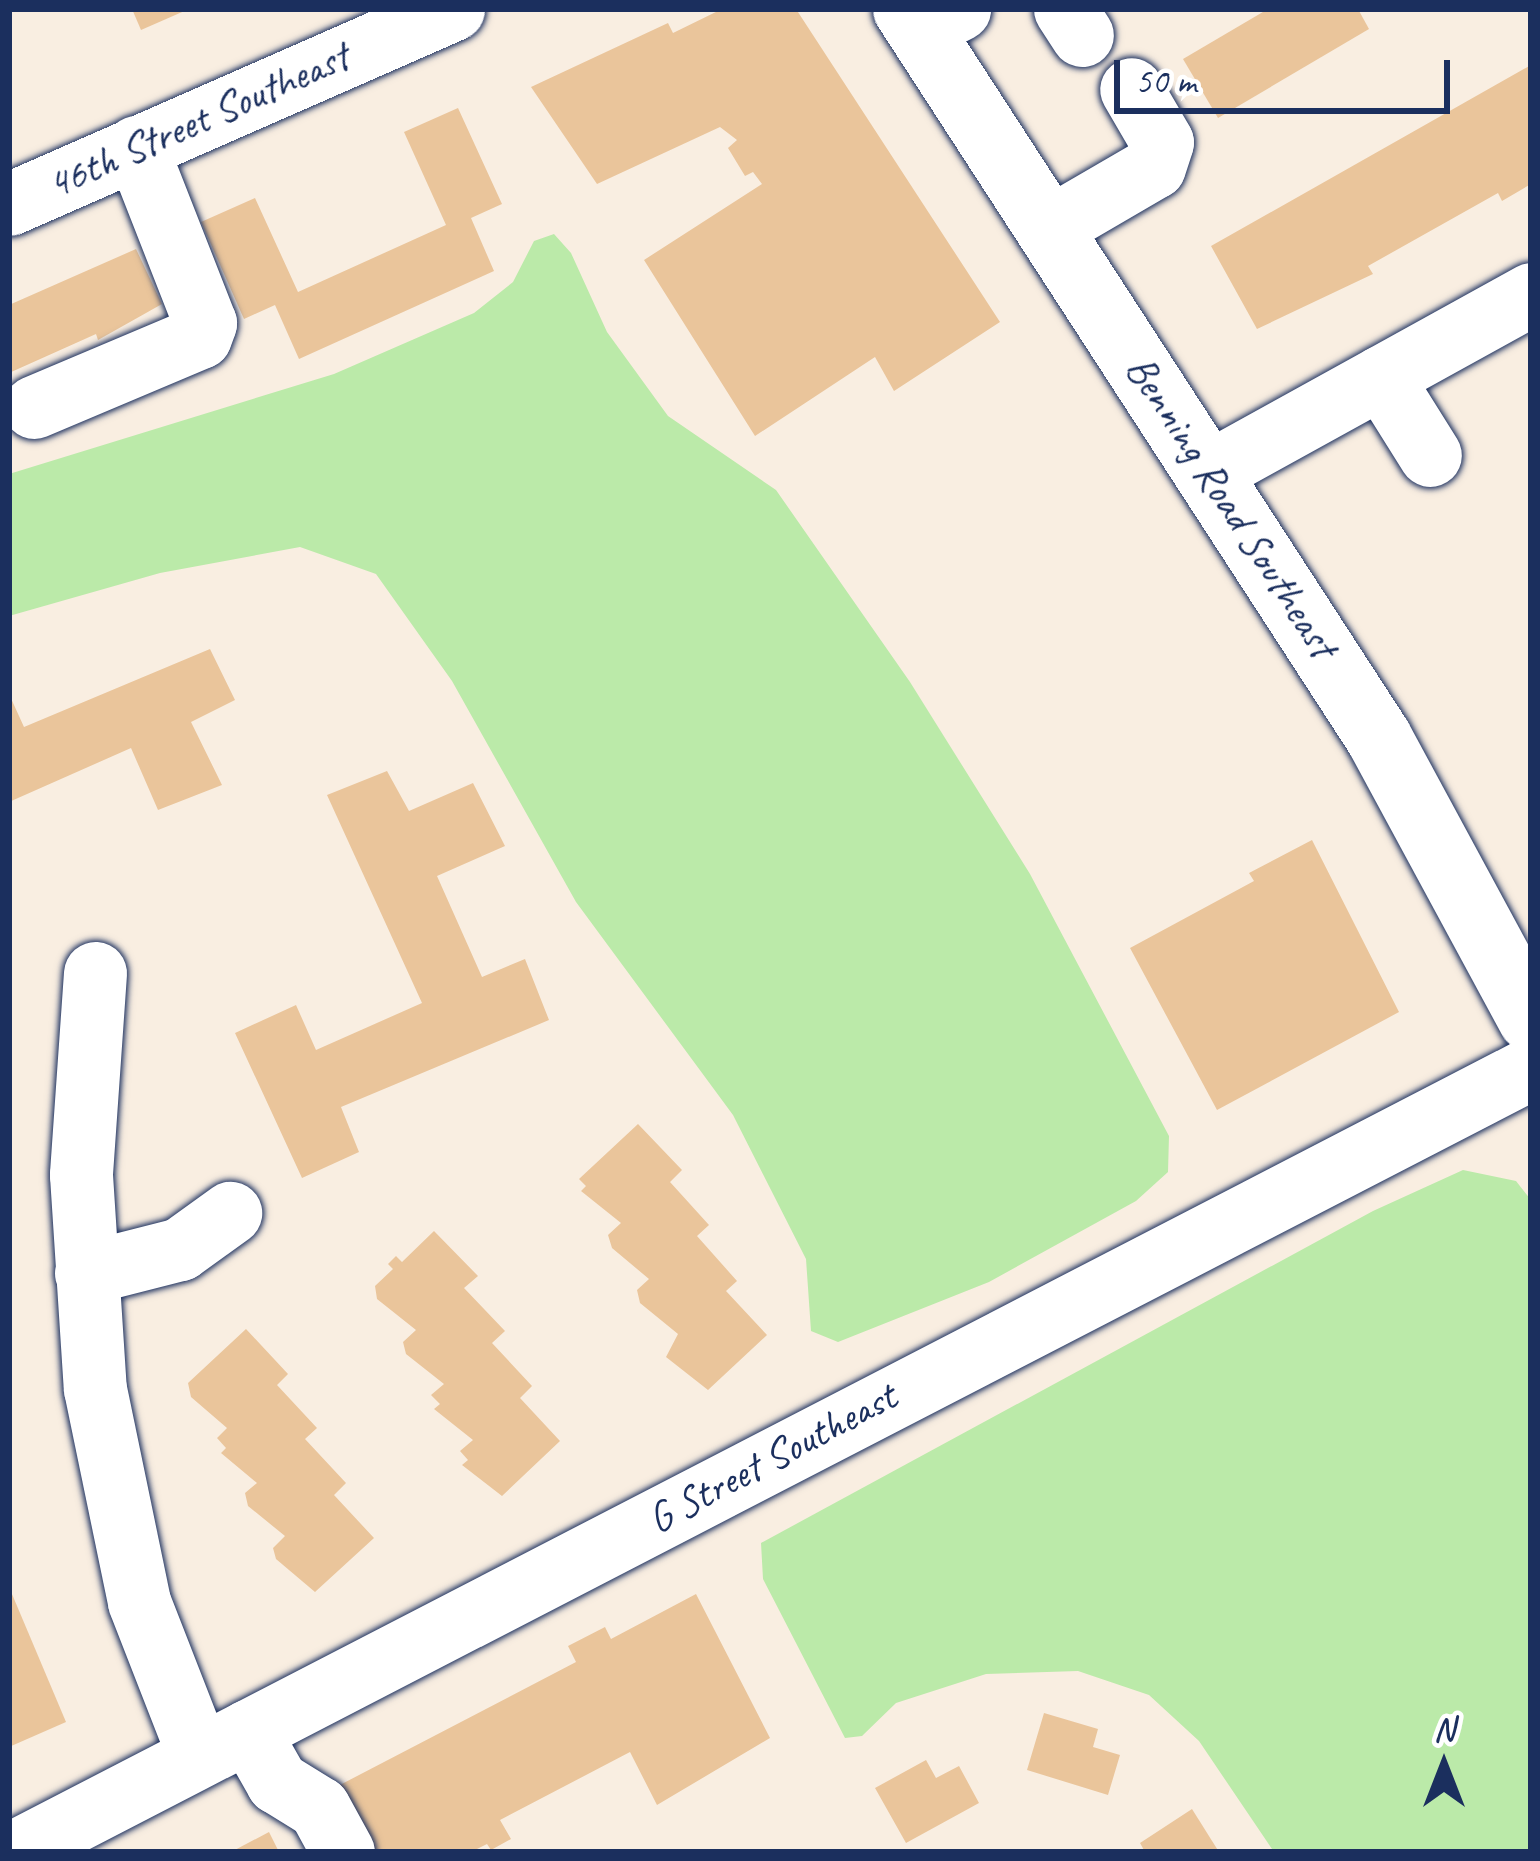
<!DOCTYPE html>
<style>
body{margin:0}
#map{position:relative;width:1540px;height:1861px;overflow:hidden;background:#f9eee1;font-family:Caveat,sans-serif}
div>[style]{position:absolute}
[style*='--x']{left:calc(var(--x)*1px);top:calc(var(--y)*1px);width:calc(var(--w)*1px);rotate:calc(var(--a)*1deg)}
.green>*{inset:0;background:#bbeaa9}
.building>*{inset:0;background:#eac59b}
.roads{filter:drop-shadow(0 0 3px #1b2f5e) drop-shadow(0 0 3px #1b2f5e)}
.minor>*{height:63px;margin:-31.5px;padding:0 31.5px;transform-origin:31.5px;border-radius:31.5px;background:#fff}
.major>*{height:66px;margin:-33px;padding:0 33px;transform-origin:33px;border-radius:33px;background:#fff}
span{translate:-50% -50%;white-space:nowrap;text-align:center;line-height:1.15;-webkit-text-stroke:10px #fff;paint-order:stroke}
.street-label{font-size:42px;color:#1b2f5e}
.frame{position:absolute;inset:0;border:12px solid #1b2f5e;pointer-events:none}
.north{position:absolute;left:1384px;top:1705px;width:120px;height:120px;-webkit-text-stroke:9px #fff;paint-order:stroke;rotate:0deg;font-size:33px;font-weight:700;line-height:48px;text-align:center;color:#1b2f5e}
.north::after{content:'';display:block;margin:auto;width:42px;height:54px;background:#1b2f5e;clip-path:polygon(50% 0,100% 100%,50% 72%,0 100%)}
.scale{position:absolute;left:1114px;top:60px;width:336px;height:54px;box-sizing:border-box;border:6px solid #1b2f5e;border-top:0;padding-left:15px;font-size:36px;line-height:42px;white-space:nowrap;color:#1b2f5e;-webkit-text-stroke:9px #fff;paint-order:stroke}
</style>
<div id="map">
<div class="green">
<div style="clip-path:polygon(554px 234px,571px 253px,607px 332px,668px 416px,776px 490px,910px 682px,1030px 874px,1169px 1136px,1168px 1172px,1136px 1201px,989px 1282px,838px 1342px,811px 1331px,806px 1259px,733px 1115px,576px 902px,452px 681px,376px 574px,300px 547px,160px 573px,9px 616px,9px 474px,334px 374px,474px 313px,513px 282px,534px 241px)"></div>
<div style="clip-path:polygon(1463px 1170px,1516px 1181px,1531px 1200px,1531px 1852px,1274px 1852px,1199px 1741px,1149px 1695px,1078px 1671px,986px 1674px,896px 1703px,862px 1736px,845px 1738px,763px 1579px,761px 1543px,1373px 1211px)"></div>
</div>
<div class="building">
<div style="clip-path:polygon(132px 9px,189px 9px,141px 30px)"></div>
<div style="clip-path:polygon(722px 9px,796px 9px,1000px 322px,894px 391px,875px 357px,755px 436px,644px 260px,762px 184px,753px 172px,745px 176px,728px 148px,737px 140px,720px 127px,597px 184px,531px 87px,668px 23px,673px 33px)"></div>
<div style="clip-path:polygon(1268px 9px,1358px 9px,1369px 29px,1218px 118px,1183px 59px)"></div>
<div style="clip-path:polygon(1531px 65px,1531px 184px,1502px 201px,1498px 193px,1368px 266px,1373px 274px,1257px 329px,1211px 246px)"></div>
<div style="clip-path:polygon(458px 108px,502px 204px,471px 218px,494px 271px,299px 359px,275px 305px,244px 319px,201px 222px,255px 198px,298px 292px,446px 225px,404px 132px)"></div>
<div style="clip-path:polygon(136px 249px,162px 304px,98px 340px,96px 334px,9px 373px,9px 305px)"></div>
<div style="clip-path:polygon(210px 649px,235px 700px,191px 722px,222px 785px,158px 810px,131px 748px,9px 802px,9px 694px,24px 727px)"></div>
<div style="clip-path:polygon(387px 771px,409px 811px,473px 783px,505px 846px,437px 876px,482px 977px,525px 959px,549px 1020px,341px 1107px,359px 1152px,302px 1178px,235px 1033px,296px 1005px,316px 1050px,422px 1003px,327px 795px)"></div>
<div style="clip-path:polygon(1312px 840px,1399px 1012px,1217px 1110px,1130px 948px,1254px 881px,1249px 873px)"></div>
<div style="clip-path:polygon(638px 1124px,682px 1170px,670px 1182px,709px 1225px,697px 1236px,737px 1281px,726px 1291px,767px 1335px,708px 1390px,666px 1357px,678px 1334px,640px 1303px,637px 1290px,649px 1279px,612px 1248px,608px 1235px,621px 1223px,581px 1191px,586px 1186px,579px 1179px)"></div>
<div style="clip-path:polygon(434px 1231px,478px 1276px,464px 1288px,505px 1331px,492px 1343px,532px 1386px,520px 1398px,560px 1441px,502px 1496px,462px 1465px,468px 1460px,460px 1451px,473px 1440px,434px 1409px,440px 1404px,431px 1395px,444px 1384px,406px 1354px,403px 1342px,416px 1330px,377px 1299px,375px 1286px,393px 1269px,388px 1264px,396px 1256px,402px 1262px)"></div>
<div style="clip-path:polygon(246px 1329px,288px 1374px,277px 1385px,317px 1428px,305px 1439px,346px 1483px,334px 1495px,374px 1538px,315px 1592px,276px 1559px,273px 1548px,285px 1536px,248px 1506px,245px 1493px,257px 1483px,221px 1453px,226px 1448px,217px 1438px,227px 1428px,191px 1397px,188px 1383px)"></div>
<div style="clip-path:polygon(9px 1587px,66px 1722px,9px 1747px)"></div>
<div style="clip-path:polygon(696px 1594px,770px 1738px,657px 1805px,630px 1752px,500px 1820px,511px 1839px,491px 1850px,487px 1844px,471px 1852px,370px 1852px,336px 1787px,576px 1662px,568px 1646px,605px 1627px,611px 1639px)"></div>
<div style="clip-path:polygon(1044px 1713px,1098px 1729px,1093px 1747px,1120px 1755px,1108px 1795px,1027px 1770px)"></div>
<div style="clip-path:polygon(926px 1760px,936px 1778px,959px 1766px,979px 1803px,906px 1843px,875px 1788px)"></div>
<div style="clip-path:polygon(1192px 1809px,1219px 1852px,1145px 1852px,1140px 1843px)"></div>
<div style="clip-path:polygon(269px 1832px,279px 1852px,231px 1852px)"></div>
</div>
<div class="roads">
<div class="minor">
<div style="--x:1065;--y:9;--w:31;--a:57"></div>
<div style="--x:920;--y:29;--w:44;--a:-27.1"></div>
<div style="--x:9;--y:204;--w:485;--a:-23.7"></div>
<div style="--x:1049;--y:228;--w:121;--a:-30.2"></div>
<div style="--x:1154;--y:167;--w:26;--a:-72"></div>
<div style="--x:1162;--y:142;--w:61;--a:-120.3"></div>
<div style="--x:1381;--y:377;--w:92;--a:57.9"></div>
<div style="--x:34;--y:407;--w:180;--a:-22.9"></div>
<div style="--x:200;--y:337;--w:15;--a:-70"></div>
<div style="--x:205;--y:323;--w:189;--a:-111.4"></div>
<div style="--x:1209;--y:472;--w:368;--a:-28.9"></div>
<div style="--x:95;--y:973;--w:202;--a:94"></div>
<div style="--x:81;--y:1175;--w:214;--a:86.3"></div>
<div style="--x:95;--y:1389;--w:217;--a:78.3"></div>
<div style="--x:139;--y:1602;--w:165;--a:68.7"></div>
<div style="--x:86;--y:1273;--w:97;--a:-14.3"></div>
<div style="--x:180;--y:1249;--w:62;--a:-35.8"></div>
<div style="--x:248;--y:1731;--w:59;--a:60.4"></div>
<div style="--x:277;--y:1782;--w:49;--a:31.8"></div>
<div style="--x:319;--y:1808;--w:50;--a:61.4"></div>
<div style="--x:14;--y:1852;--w:1708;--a:-27.33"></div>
</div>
<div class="major">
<div style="--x:906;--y:9;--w:869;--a:57.02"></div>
<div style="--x:1379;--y:738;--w:319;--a:61.6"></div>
</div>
</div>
<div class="street-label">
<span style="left:198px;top:121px;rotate:-24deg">46th Street Southeast</span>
<span style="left:1231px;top:507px;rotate:57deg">Benning Road Southeast</span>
<span style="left:772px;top:1458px;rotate:-28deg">G Street Southeast</span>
</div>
<div class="frame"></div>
<div class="north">N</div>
<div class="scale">50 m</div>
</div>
